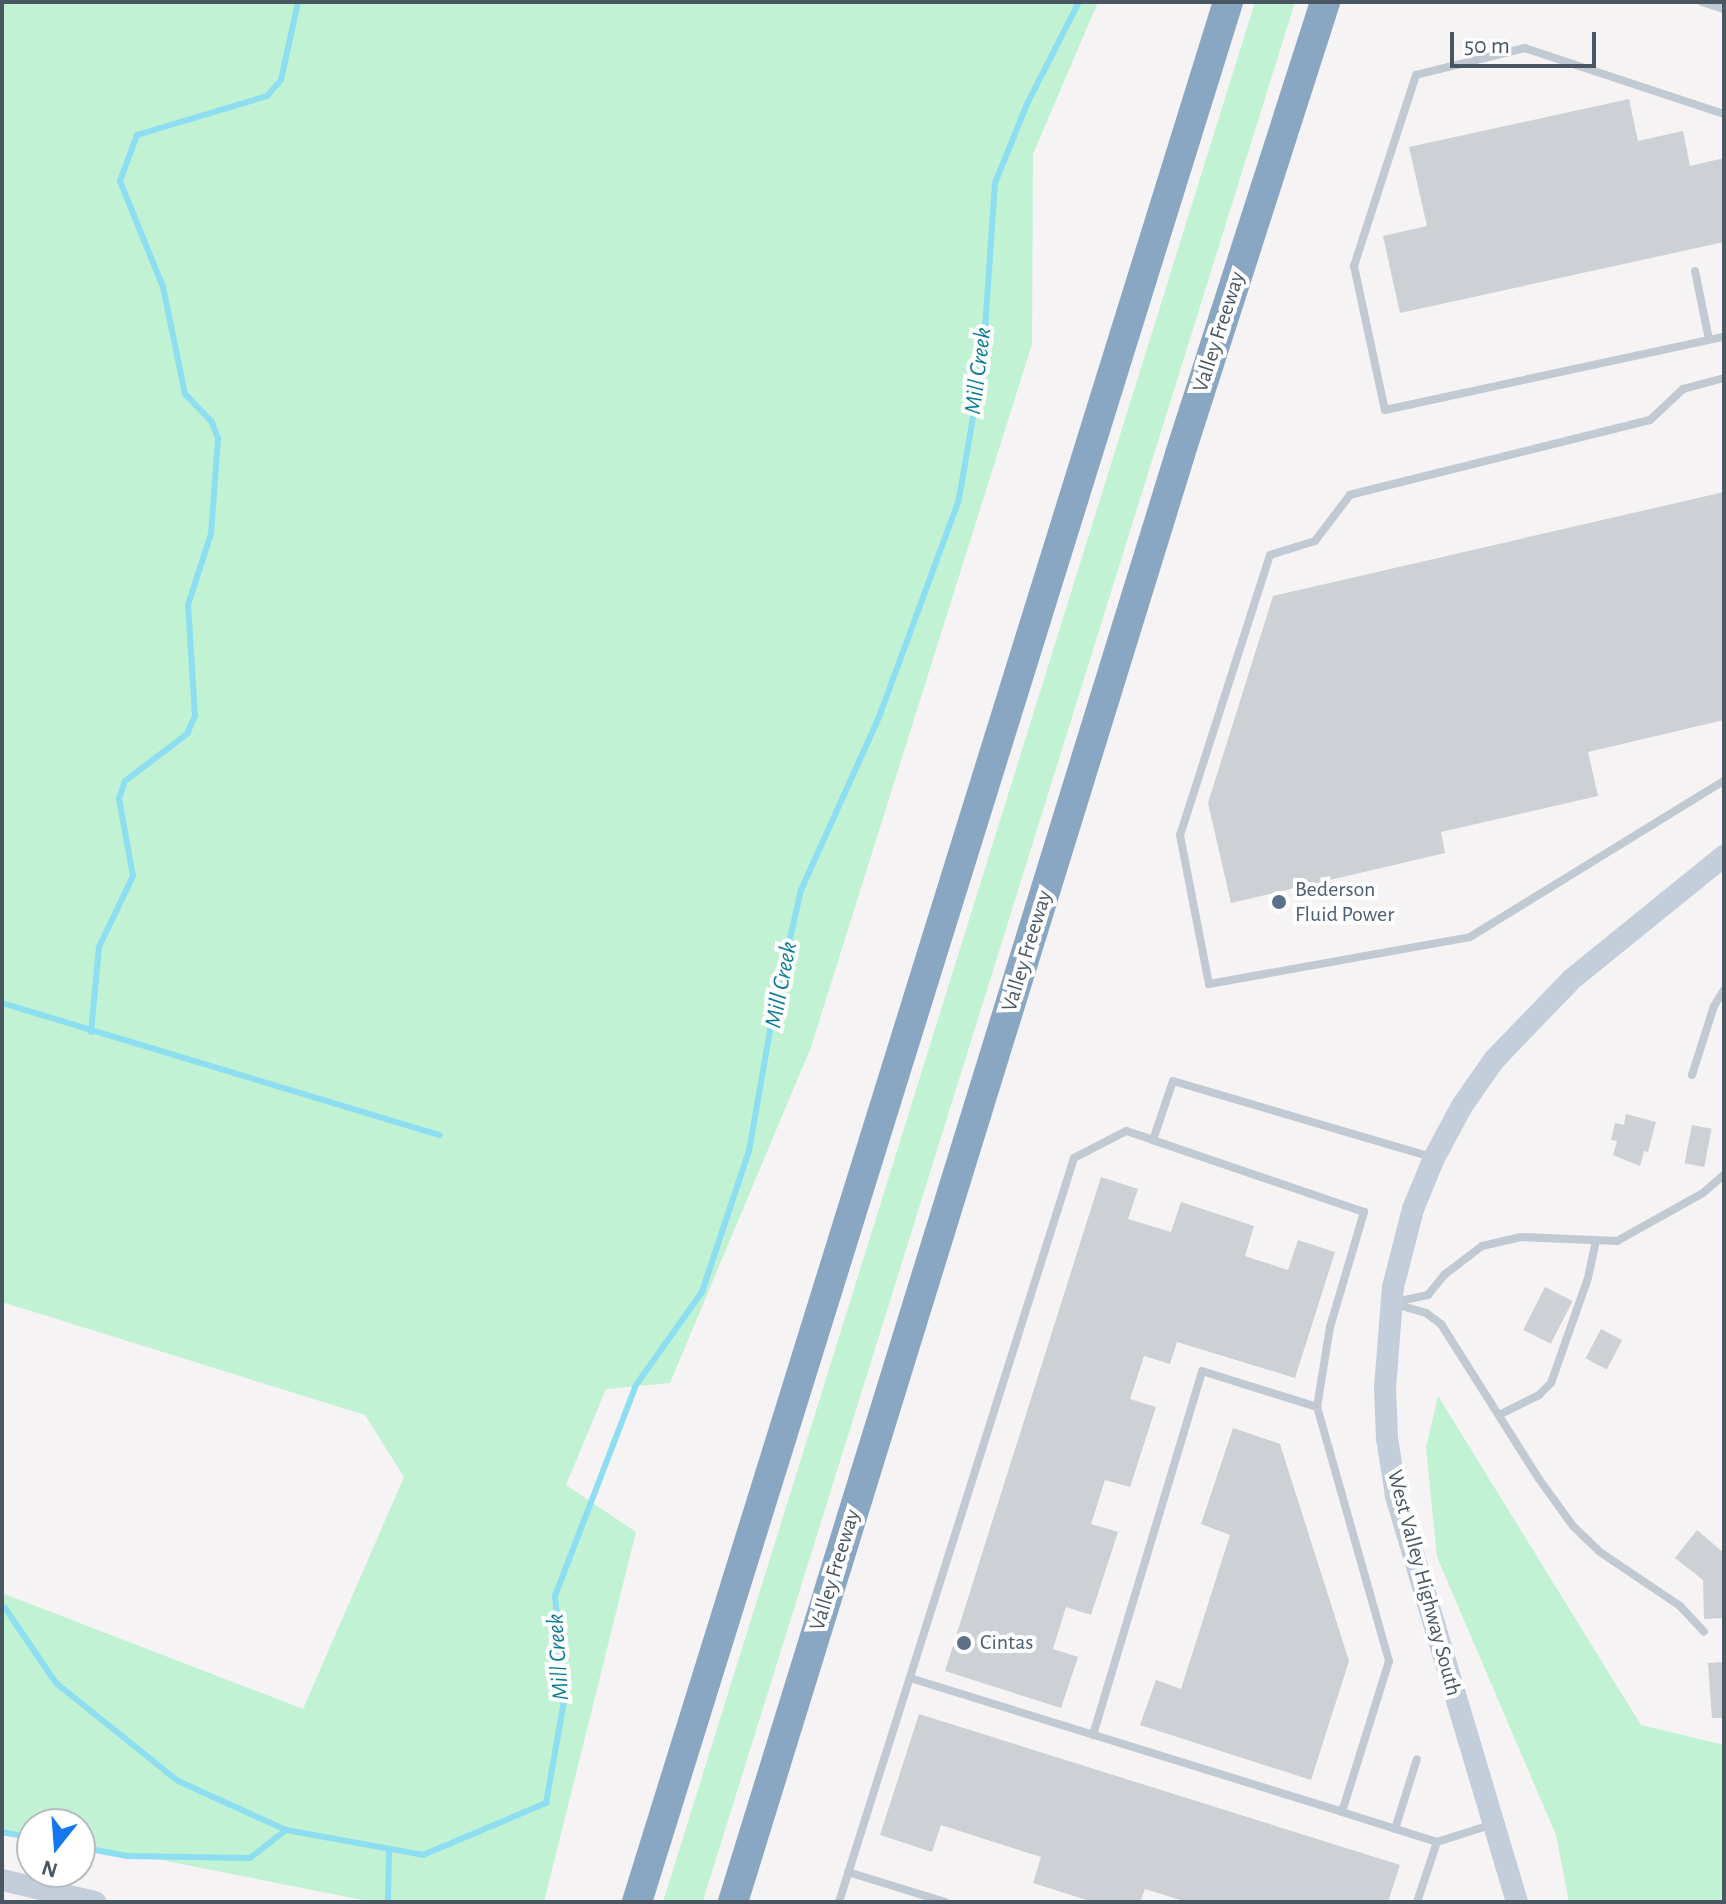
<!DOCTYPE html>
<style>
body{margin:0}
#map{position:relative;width:1726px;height:1904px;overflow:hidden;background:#f5f3f3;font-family:"Alegreya Sans",sans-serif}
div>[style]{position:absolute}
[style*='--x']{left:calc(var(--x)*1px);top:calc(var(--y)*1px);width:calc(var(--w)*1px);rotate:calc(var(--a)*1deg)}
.green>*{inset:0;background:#c2f2d4}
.stream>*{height:6px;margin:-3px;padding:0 3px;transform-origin:3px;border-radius:3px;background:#8ddef1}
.building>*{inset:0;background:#cdd0d5;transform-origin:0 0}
.lane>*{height:8px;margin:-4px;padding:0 4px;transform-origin:4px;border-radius:4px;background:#c1cad2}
.secondary>*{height:22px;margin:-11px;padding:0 11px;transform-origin:11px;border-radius:11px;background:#c3ceda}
.highway>*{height:30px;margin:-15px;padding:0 15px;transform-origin:15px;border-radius:15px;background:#89a6c3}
.dots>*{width:22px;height:22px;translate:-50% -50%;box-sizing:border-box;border:4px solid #fff;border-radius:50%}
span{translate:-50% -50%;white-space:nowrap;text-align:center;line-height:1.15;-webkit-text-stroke:8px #fff;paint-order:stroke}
.street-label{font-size:22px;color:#495762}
.service-label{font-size:22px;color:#4e5e75}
.left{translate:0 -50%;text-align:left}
.water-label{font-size:24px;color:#087b97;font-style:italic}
.frame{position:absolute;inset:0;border:4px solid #495762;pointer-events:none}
.north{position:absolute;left:16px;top:1808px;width:80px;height:80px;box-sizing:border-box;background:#fff;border:2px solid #b6bcc0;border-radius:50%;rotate:197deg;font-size:22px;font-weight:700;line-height:32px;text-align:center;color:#495762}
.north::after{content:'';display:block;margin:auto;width:28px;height:36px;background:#1377ef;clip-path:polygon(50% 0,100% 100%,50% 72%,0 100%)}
.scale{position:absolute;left:1450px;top:32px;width:146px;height:36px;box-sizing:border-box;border:4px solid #495762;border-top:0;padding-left:10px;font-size:24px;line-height:28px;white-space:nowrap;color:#495762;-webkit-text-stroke:6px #fff;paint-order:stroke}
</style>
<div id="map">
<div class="green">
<div style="clip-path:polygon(2px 2px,1098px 2px,1033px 154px,1032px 344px,811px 1047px,670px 1383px,606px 1389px,566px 1485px,636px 1532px,544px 1902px,373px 1902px,80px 1844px,80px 1824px,32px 1824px,32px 1835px,2px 1829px,2px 1593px,303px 1709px,404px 1477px,365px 1415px,2px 1302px)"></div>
<div style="clip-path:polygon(1255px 2px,1295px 2px,706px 1891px,703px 1902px,663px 1902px)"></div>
<div style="clip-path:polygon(1438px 1396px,1641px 1725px,1724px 1745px,1724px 1902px,1569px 1902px,1556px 1835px,1437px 1557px,1426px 1448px)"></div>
</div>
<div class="stream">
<div style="--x:2;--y:1003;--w:457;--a:16.8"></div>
<div style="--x:91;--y:1032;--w:85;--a:-84.6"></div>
<div style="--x:99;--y:947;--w:79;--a:-64.4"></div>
<div style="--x:133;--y:876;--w:78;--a:-100.3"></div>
<div style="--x:119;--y:799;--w:19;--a:-72"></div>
<div style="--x:125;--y:781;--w:78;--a:-37.2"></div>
<div style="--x:187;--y:734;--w:20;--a:-66"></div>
<div style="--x:195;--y:716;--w:111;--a:-93.6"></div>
<div style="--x:188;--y:605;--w:75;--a:-72.1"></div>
<div style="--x:211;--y:534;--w:96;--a:-85.8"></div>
<div style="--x:218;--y:438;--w:17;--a:-111"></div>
<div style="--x:212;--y:422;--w:39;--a:-134"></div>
<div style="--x:185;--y:394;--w:109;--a:-101.6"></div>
<div style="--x:163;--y:287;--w:114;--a:-112.1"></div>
<div style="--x:120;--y:181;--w:49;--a:-69.7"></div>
<div style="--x:137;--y:135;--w:136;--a:-16.7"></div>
<div style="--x:267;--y:96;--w:21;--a:-49"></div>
<div style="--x:281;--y:80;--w:80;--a:-77.7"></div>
<div style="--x:5;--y:1608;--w:91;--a:55.8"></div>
<div style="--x:56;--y:1683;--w:156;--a:38.8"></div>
<div style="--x:178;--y:1781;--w:119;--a:24.4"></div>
<div style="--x:286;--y:1830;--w:139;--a:10.3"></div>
<div style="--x:423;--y:1855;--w:134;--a:-22.9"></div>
<div style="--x:546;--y:1803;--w:110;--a:-80"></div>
<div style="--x:565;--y:1695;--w:100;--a:-95.8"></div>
<div style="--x:555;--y:1596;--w:226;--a:-69"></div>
<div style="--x:636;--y:1385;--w:114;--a:-54.6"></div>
<div style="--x:702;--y:1292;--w:149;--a:-71.6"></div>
<div style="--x:749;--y:1151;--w:139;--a:-80.1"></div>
<div style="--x:773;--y:1014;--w:127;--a:-77.3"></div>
<div style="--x:801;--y:890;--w:190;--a:-65.7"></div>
<div style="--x:879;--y:717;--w:232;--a:-69.8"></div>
<div style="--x:959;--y:499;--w:142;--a:-80.3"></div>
<div style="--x:983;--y:359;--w:176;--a:-86.1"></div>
<div style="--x:995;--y:183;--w:85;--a:-67.9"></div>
<div style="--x:1027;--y:104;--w:114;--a:-63"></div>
<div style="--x:2;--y:1832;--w:31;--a:11"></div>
<div style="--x:80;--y:1847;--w:48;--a:10.8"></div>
<div style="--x:127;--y:1856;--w:123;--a:0.9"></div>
<div style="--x:250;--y:1858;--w:46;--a:-37.9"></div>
<div style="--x:388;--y:1902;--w:53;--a:-88.9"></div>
</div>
<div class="building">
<div style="clip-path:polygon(1629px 99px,1638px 141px,1683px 131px,1690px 166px,1724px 158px,1724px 242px,1400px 313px,1383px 236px,1427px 226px,1409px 147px)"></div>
<div style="clip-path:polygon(1724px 492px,1724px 720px,1588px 752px,1598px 796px,1441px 832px,1445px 853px,1231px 903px,1208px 803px,1273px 596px)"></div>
<div style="clip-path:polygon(1626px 1114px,1656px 1122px,1648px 1152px,1644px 1151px,1640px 1166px,1613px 1155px,1617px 1141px,1611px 1140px,1615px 1123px,1624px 1125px)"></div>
<div style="left:1692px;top:1125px;width:20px;height:39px;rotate:11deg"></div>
<div style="clip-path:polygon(1101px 1177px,1138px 1189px,1128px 1219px,1171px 1232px,1181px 1202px,1254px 1226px,1245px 1256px,1288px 1270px,1298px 1240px,1335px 1252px,1295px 1378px,1177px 1342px,1170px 1364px,1144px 1356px,1130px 1399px,1156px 1407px,1130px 1487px,1105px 1480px,1091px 1524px,1118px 1532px,1091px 1615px,1066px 1607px,1053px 1649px,1078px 1657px,1061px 1708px,945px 1671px)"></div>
<div style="left:1545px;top:1287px;width:31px;height:48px;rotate:27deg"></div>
<div style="left:1601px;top:1329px;width:24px;height:33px;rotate:28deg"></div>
<div style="clip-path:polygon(1233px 1428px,1280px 1444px,1349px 1661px,1311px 1780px,1140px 1725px,1156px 1680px,1181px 1689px,1230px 1535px,1201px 1524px)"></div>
<div style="clip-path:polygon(1697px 1530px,1724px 1553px,1724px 1618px,1704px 1619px,1703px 1580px,1675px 1558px)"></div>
<div style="clip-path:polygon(1724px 1662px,1724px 1718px,1712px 1718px,1708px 1663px)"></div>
<div style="clip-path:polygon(919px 1714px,1400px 1865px,1388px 1902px,1187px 1902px,1145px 1889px,1140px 1902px,1093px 1902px,1033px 1883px,1041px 1857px,941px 1825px,932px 1852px,880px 1835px)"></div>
</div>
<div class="lane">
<div style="--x:1702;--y:2;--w:23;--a:18"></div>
<div style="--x:1724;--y:114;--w:210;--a:-161.7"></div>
<div style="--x:1525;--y:48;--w:112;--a:166.1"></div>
<div style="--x:1416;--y:75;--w:201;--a:108"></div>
<div style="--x:1354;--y:266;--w:147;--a:77.9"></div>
<div style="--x:1385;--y:410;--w:347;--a:-12.2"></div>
<div style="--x:1695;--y:271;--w:70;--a:78.5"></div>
<div style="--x:1724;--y:378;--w:42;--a:165"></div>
<div style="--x:1683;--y:389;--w:45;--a:136.8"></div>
<div style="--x:1650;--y:420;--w:309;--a:166"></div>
<div style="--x:1350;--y:495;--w:58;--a:127.3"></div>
<div style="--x:1315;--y:541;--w:47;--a:162.7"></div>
<div style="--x:1270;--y:555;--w:294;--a:107.8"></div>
<div style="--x:1180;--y:835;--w:152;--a:79"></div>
<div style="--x:1209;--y:984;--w:265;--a:-10.2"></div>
<div style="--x:1470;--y:937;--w:298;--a:-31.6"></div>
<div style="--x:1692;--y:1075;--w:72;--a:-72.3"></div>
<div style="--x:1714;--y:1006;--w:19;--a:-58"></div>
<div style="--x:1395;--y:1302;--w:34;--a:-12"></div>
<div style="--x:1428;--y:1295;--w:26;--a:-51"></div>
<div style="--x:1444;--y:1275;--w:48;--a:-37.3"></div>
<div style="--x:1482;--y:1246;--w:40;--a:-13"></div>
<div style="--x:1521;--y:1237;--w:96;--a:2.4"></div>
<div style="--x:1617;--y:1241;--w:98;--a:-29.2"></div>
<div style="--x:1703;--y:1193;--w:28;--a:-41"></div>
<div style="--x:1395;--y:1304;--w:32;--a:16"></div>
<div style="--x:1426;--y:1313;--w:19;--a:36"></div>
<div style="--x:1441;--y:1324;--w:183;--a:57.7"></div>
<div style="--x:1539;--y:1479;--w:58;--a:54.1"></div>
<div style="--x:1573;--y:1526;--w:37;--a:44"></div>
<div style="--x:1600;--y:1552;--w:97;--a:34"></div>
<div style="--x:1680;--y:1606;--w:35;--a:47"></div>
<div style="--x:1499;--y:1415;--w:45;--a:-26.6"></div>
<div style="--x:1539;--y:1395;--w:17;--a:-45"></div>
<div style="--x:1551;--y:1383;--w:111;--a:-70.6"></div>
<div style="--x:1588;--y:1278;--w:38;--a:-78"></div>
<div style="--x:910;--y:1678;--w:452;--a:17.2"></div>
<div style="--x:1342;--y:1812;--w:158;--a:-72.7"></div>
<div style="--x:1389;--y:1661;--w:264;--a:-105.8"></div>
<div style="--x:1317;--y:1407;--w:81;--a:-80.8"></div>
<div style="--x:1330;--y:1327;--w:120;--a:-73.5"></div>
<div style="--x:1364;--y:1212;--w:223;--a:-161.2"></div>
<div style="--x:1093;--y:1735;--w:380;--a:-73.3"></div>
<div style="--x:1202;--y:1371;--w:121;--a:17.4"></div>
<div style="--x:1342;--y:1812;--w:100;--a:17.5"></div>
<div style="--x:1437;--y:1842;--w:59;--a:-17.8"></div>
<div style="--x:1395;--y:1829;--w:73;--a:-72.6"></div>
<div style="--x:848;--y:1872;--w:102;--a:17.2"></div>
<div style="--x:839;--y:1902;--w:780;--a:-72.47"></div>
<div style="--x:1074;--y:1158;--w:59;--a:-27.4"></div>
<div style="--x:1126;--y:1131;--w:28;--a:18"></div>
<div style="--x:1153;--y:1140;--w:62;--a:-71.3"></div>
<div style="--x:1173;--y:1081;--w:269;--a:16.4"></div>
<div style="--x:1417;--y:1902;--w:63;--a:-71.6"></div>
</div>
<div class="secondary">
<div style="--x:2;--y:1880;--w:96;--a:13.3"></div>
<div style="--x:1517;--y:1902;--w:425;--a:-106.6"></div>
<div style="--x:1396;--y:1495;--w:58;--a:-99"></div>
<div style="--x:1387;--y:1438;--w:50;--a:-92.3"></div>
<div style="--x:1385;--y:1388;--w:101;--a:-85.5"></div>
<div style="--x:1393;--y:1287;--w:81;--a:-75.6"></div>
<div style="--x:1413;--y:1209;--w:55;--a:-67.6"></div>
<div style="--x:1434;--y:1158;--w:59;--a:-61.7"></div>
<div style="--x:1462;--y:1106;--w:56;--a:-55.2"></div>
<div style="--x:1494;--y:1060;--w:112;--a:-46.1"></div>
<div style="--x:1572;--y:979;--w:196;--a:-39"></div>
</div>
<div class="highway">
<div style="--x:637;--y:1902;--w:1990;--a:-72.72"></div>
<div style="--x:733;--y:1902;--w:1515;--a:-72.84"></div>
<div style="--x:1180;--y:454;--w:475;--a:-72.2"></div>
</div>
<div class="dots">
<div style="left:1279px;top:902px;background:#5c6f8a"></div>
<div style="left:964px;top:1643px;background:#5c6f8a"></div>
</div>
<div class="street-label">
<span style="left:1219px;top:332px;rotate:-72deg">Valley Freeway</span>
<span style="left:1027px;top:951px;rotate:-73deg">Valley Freeway</span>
<span style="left:835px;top:1570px;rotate:-73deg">Valley Freeway</span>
<span style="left:1424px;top:1583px;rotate:75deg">West Valley Highway South</span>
</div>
<div class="service-label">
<span class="left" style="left:1295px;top:902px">Bederson<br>Fluid Power</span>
<span class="left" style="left:980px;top:1643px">Cintas</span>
</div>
<div class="water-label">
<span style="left:979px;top:371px;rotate:-83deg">Mill Creek</span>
<span style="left:782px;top:985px;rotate:-79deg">Mill Creek</span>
<span style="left:559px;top:1657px;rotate:-94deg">Mill Creek</span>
</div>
<div class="frame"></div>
<div class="north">N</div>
<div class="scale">50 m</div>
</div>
